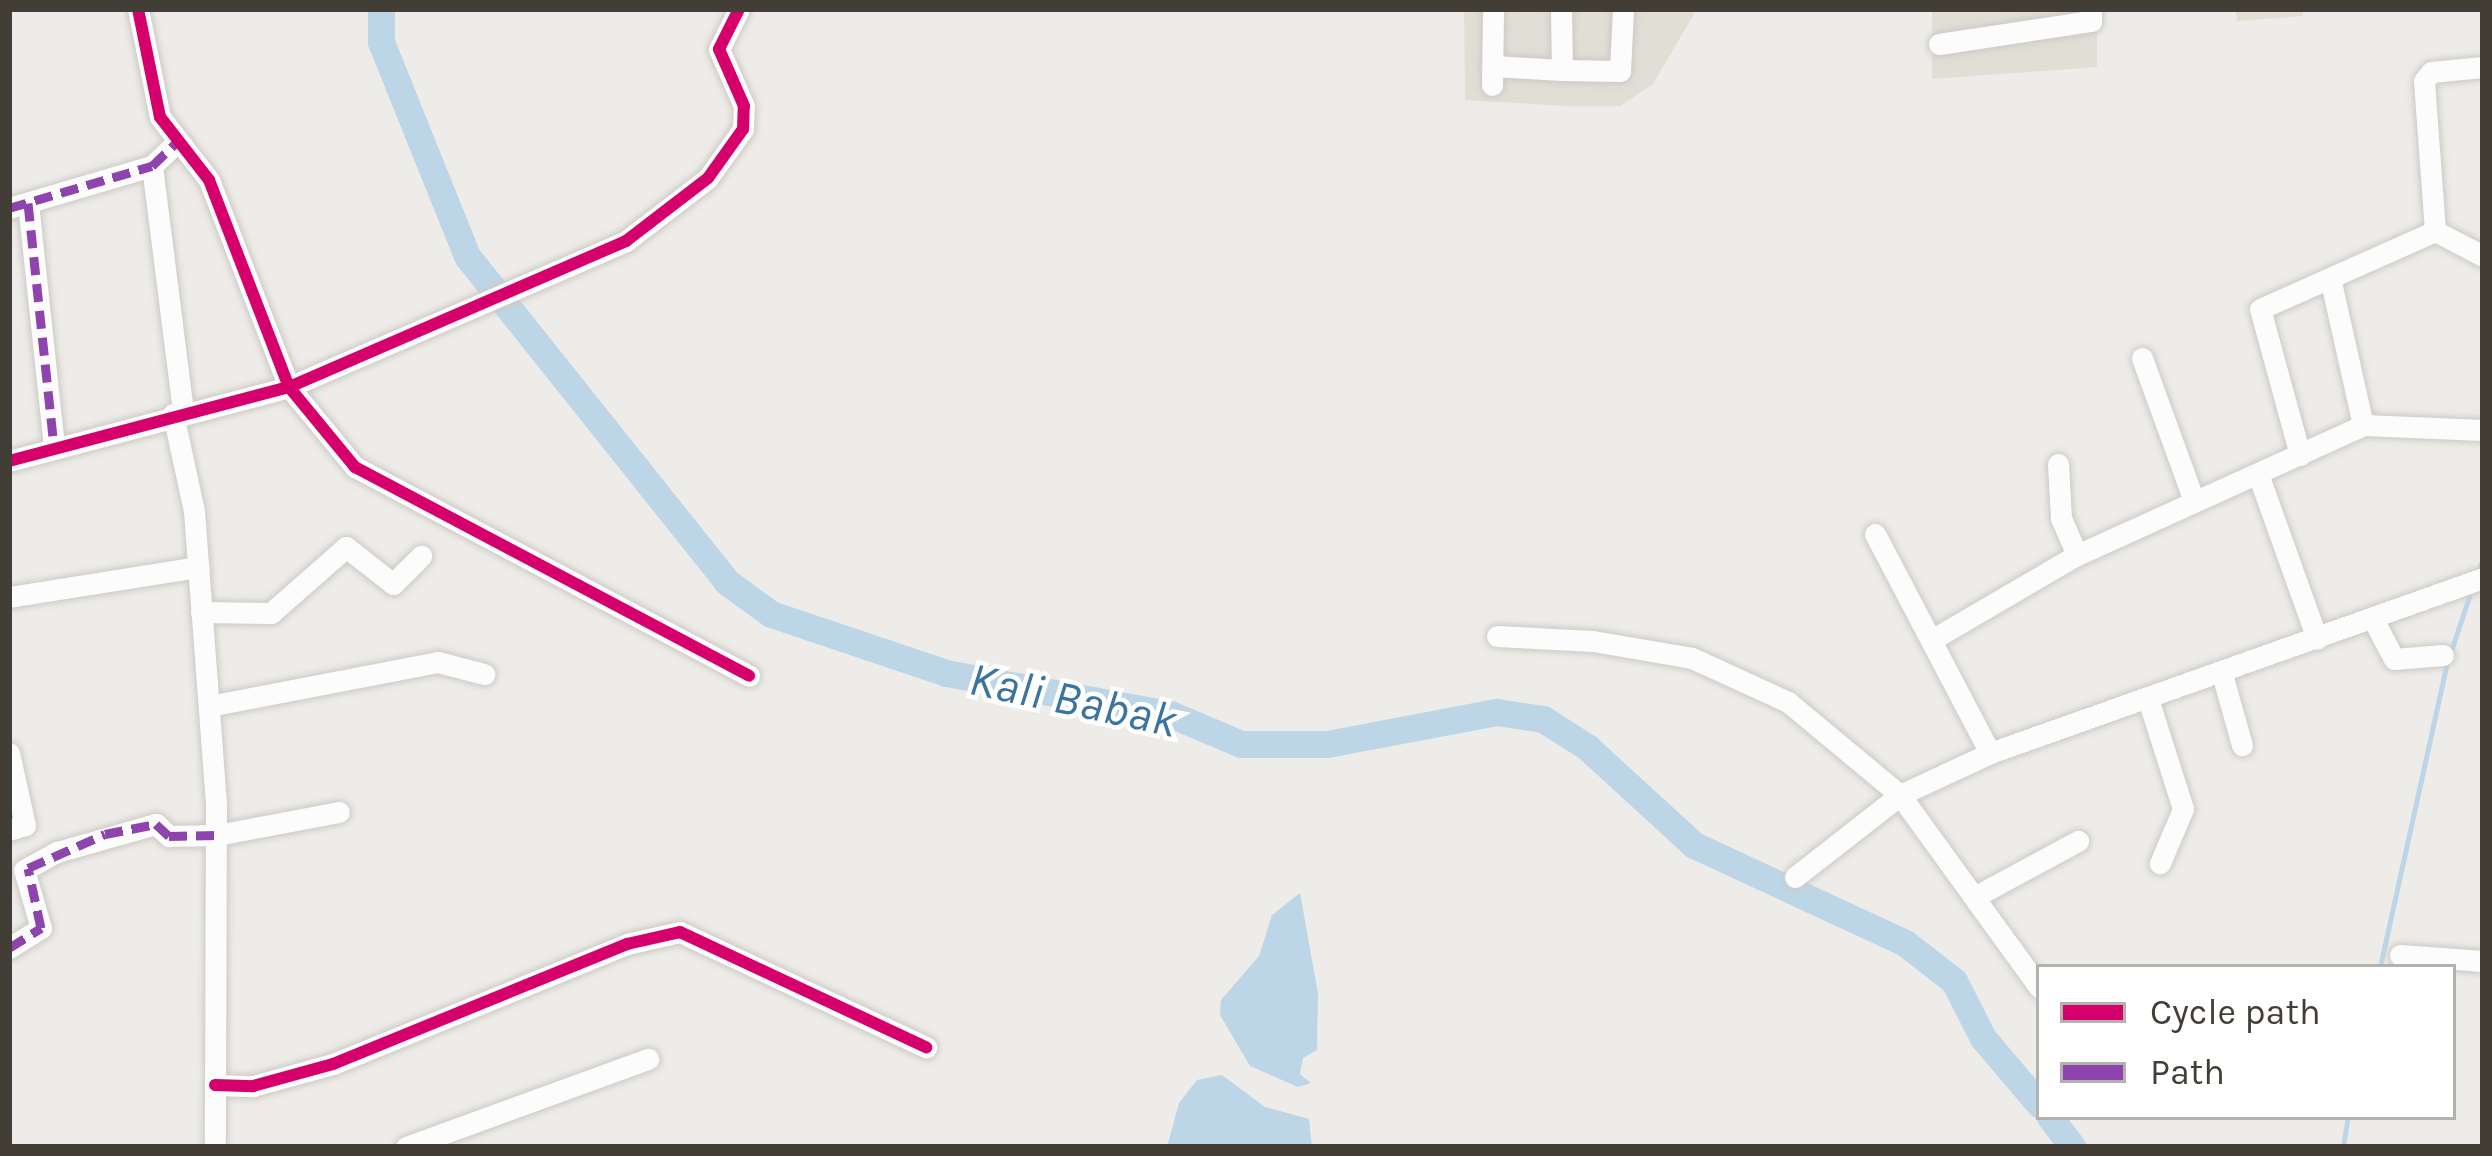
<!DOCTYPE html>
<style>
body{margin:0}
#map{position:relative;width:2492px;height:1156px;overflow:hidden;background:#eeece8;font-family:Karla,sans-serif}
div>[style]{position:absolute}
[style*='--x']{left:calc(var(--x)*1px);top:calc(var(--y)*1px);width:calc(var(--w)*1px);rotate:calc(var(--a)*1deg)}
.residential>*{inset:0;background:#e1ded6}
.water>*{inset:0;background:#bdd6e7}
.stream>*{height:4.5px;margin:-2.25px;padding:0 2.25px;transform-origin:2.25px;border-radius:2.25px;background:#bdd6e7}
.river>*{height:27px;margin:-13.5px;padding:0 13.5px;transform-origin:13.5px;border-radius:13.5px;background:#bdd6e7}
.roads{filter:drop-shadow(0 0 3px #cccac6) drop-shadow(0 0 3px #cccac6)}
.minor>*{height:21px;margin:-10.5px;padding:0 10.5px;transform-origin:10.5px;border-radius:10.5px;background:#fcfcfc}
.quiet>*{height:9px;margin-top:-4.5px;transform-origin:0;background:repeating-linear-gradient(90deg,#8e44ad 0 18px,transparent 0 27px)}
.cycleway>*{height:12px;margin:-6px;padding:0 6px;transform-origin:6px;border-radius:6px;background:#d6006c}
span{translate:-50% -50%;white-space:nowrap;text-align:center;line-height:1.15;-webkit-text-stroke:9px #fff;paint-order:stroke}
.water-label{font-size:48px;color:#3c74a0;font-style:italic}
.frame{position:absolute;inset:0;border:12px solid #423e36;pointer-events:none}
.legend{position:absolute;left:2036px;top:964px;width:420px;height:156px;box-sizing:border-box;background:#fff;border:3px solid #b3b2af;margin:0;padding:15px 21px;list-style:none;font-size:36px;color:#423e36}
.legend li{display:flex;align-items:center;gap:24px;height:60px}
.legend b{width:60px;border:3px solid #b3b2af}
</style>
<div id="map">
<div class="residential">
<div style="clip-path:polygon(1464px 9px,1697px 9px,1653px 84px,1620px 106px,1566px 106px,1465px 100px)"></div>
<div style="clip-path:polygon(1932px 9px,2097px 9px,2097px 67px,1932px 79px)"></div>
<div style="clip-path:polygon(2236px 9px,2302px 9px,2303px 16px,2237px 21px)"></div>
</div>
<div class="water">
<div style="clip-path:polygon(1300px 893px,1318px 993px,1317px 1050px,1303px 1058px,1300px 1074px,1311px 1083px,1298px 1087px,1250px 1066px,1220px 1015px,1221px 1000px,1259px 956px,1272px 915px)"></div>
<div style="clip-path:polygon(1222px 1075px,1265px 1107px,1309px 1119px,1312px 1147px,1167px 1147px,1179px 1103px,1197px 1080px)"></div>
</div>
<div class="stream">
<div style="--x:2478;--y:572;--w:15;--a:-70"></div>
<div style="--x:2451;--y:651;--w:66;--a:-71.6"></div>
<div style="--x:2380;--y:967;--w:312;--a:-77.6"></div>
<div style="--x:2343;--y:1147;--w:30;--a:-81"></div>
</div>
<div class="river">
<div style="--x:381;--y:9;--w:33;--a:90"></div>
<div style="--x:381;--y:42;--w:231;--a:68.1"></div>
<div style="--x:467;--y:256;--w:417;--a:51.4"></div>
<div style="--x:727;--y:582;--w:54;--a:36"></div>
<div style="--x:771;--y:614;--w:185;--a:18.6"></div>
<div style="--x:946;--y:673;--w:228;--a:10.4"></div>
<div style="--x:1170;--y:714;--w:77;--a:22.9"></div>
<div style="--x:1241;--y:744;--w:86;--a:0"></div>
<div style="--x:1327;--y:744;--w:173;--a:-10.7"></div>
<div style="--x:1497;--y:712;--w:47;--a:8.7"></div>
<div style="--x:1543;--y:719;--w:52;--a:32.5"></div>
<div style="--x:1587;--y:747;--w:145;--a:42.5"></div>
<div style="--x:1694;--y:845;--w:233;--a:24.9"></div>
<div style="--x:1905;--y:943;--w:62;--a:37.8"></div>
<div style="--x:1954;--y:981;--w:64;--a:63"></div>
<div style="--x:1983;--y:1038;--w:87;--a:49.7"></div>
<div style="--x:2050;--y:1117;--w:38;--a:53"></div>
</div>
<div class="roads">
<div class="minor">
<div style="--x:138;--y:9;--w:110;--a:78.5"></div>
<div style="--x:160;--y:117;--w:80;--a:52.1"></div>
<div style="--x:209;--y:180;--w:222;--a:68.9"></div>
<div style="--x:289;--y:387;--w:104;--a:50.5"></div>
<div style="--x:355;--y:467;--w:446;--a:27.9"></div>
<div style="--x:1561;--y:9;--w:61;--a:89.1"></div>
<div style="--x:1562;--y:70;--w:58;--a:1"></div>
<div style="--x:1620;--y:71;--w:62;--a:-87.2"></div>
<div style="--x:1939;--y:44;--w:154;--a:-8.6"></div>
<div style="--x:2091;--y:21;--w:12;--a:-90"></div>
<div style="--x:1493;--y:66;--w:69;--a:3.3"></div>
<div style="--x:1492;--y:85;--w:76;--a:-89.2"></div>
<div style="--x:152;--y:166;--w:248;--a:82.8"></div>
<div style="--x:28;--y:203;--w:245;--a:83.9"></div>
<div style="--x:9;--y:208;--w:149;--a:-16.4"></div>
<div style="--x:152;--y:166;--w:35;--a:-44"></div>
<div style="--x:2435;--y:231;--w:150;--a:-94.2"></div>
<div style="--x:2424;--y:81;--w:11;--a:-52"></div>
<div style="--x:2431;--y:72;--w:52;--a:-5.5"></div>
<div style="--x:2331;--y:282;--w:147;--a:77.4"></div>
<div style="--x:2142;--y:358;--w:149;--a:70"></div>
<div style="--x:173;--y:414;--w:99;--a:77.8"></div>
<div style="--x:194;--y:511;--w:296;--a:85.7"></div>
<div style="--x:216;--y:806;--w:341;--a:90.2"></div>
<div style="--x:2300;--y:455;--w:151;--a:-105.3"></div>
<div style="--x:2260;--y:309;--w:192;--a:-24"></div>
<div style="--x:2435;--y:231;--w:54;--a:27.5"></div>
<div style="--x:9;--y:461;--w:290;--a:-14.8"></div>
<div style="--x:289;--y:387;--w:367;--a:-23.4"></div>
<div style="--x:626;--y:241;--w:103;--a:-37.5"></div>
<div style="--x:708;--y:178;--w:60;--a:-54.5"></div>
<div style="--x:743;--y:129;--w:23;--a:-88"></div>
<div style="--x:744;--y:106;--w:62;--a:-113.7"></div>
<div style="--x:719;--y:49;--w:45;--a:-63.4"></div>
<div style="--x:2058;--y:464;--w:54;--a:86.8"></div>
<div style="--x:2061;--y:518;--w:40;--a:66.6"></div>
<div style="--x:2258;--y:474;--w:175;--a:70.3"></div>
<div style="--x:1875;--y:534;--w:247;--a:62.3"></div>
<div style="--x:9;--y:597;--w:192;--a:-9"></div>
<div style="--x:201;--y:612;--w:70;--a:0.8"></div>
<div style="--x:271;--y:613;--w:100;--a:-41.3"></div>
<div style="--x:346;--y:547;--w:60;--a:38.2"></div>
<div style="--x:393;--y:584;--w:40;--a:-45"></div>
<div style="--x:2373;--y:619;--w:45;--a:62.3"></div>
<div style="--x:2394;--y:659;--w:49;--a:-4.7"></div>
<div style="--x:1497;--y:636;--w:96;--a:3"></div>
<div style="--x:1593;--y:641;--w:100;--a:9.7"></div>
<div style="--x:1692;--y:658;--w:106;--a:24.6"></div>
<div style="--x:1788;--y:702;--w:146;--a:39.7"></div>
<div style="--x:1900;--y:795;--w:237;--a:54.1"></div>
<div style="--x:1933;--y:639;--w:167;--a:-30.3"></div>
<div style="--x:2077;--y:555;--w:314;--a:-24.4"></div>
<div style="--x:2363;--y:425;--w:120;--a:2.4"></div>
<div style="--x:2222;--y:674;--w:74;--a:74.3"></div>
<div style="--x:2148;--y:699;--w:115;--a:72.3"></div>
<div style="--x:2183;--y:809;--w:59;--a:113.1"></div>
<div style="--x:209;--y:706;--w:233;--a:-10.9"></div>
<div style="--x:438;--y:662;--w:48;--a:14.6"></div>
<div style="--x:9;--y:753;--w:74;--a:77.5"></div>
<div style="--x:25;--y:825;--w:17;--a:163"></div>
<div style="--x:1795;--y:877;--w:133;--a:-38"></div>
<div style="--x:1900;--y:795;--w:99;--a:-25"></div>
<div style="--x:1990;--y:753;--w:523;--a:-19.54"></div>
<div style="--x:1978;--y:895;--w:114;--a:-28.4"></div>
<div style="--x:9;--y:948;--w:38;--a:-32"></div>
<div style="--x:41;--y:928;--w:60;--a:-106.3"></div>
<div style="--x:24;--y:870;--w:38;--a:-29"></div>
<div style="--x:57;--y:852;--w:103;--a:-15.8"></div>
<div style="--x:156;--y:824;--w:18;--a:43"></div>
<div style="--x:169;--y:836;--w:48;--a:-1.2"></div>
<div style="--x:217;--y:835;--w:124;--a:-10.7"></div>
<div style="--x:2400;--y:955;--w:83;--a:4.1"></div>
<div style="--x:215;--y:1085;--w:38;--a:2"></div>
<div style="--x:253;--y:1086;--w:83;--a:-15.4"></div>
<div style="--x:333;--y:1064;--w:318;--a:-22.2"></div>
<div style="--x:627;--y:944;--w:54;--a:-12.8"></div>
<div style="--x:680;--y:932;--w:272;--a:25.1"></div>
<div style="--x:406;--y:1147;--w:258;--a:-20"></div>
</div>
</div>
<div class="quiet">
<div style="--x:28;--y:203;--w:245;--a:83.9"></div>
<div style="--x:9;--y:208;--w:149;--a:-16.4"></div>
<div style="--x:152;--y:166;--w:35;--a:-44"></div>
<div style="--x:9;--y:948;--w:38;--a:-32"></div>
<div style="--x:41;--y:928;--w:61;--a:-102.2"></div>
<div style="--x:28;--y:868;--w:84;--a:-23.8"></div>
<div style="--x:105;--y:834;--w:52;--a:-11.1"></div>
<div style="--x:156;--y:824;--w:18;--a:43"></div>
<div style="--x:169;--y:836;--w:48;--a:-1.2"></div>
</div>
<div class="cycleway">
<div style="--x:138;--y:9;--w:110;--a:78.5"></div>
<div style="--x:160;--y:117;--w:80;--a:52.1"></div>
<div style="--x:209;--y:180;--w:222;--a:68.9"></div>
<div style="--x:289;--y:387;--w:104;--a:50.5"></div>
<div style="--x:355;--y:467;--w:446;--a:27.9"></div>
<div style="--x:9;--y:461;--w:290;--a:-14.8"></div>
<div style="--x:289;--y:387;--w:367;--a:-23.4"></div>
<div style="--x:626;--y:241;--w:103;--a:-37.5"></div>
<div style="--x:708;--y:178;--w:60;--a:-54.5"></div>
<div style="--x:743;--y:129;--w:23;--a:-88"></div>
<div style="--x:744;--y:106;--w:62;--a:-113.7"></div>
<div style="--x:719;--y:49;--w:45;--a:-63.4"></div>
<div style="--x:215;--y:1085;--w:38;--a:2"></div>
<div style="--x:253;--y:1086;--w:83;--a:-15.4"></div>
<div style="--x:333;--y:1064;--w:318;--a:-22.2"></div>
<div style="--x:627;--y:944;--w:54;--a:-12.8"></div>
<div style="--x:680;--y:932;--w:272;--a:25.1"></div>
</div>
<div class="water-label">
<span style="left:1073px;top:700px;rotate:12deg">Kali Babak</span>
</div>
<div class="frame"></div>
<ul class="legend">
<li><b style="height:15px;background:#d6006c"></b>Cycle path</li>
<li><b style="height:15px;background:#8e44ad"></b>Path</li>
</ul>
</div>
